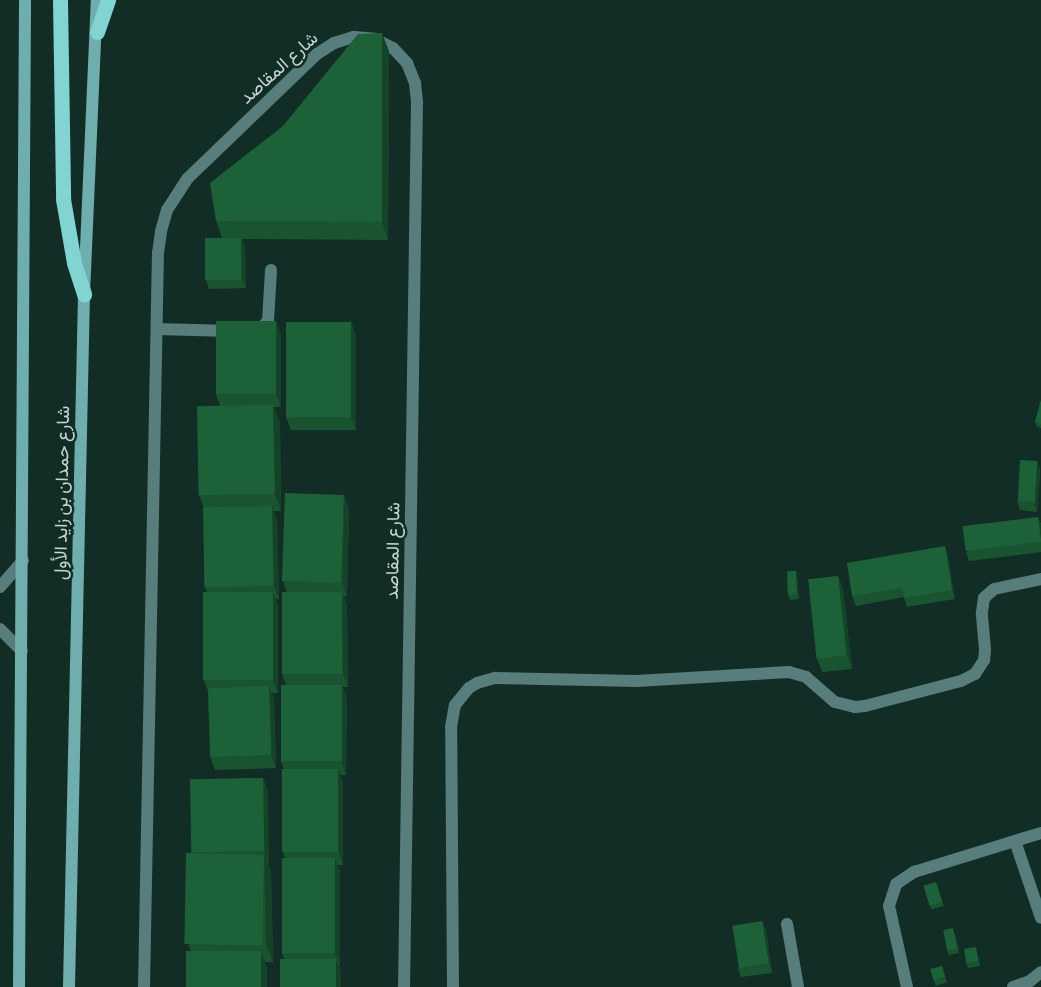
<!DOCTYPE html>
<meta charset="utf-8">
<style>
body{margin:0}
#map{position:relative;width:1041px;height:987px;overflow:hidden;background:#122d26;font-family:"Crimson Pro",Vazirmatn,serif}
div>[style]{position:absolute}
[style*='--x']{left:calc(var(--x)*1px);top:calc(var(--y)*1px);width:calc(var(--w)*1px);rotate:calc(var(--a)*1deg)}
.street>*{height:12px;margin:-6px;padding:0 6px;transform-origin:6px;border-radius:6px;background:#577d7c}
.secondary>*{height:12px;margin:-6px;padding:0 6px;transform-origin:6px;border-radius:6px;background:#6faeac}
.primary>*{height:15px;margin:-7.5px;padding:0 7.5px;transform-origin:7.5px;border-radius:7.5px;background:#81d4d2}
.wall>*{inset:0;background:#195330;transform-origin:0 0}
.shaded-wall>*{inset:0;background:#144427}
.building>*{inset:0;background:#1d6138;transform-origin:0 0}
span{translate:-50% -50%;white-space:nowrap;text-align:center;line-height:1.15;-webkit-text-stroke:5px #122d26;paint-order:stroke}
.street-label{font-size:18px;color:#c7d6d1}
</style>
<div id="map">
<div class="street">
<div style="--x:157;--y:329;--w:73;--a:1.6"></div>
<div style="--x:257;--y:331;--w:15;--a:-42"></div>
<div style="--x:268;--y:321;--w:51;--a:-86.6"></div>
<div style="--x:0;--y:587;--w:35;--a:-49"></div>
<div style="--x:0;--y:629;--w:31;--a:45"></div>
<div style="--x:1015;--y:841;--w:81;--a:71.3"></div>
<div style="--x:787;--y:924;--w:64;--a:80.1"></div>
<div style="--x:144;--y:987;--w:734;--a:-88.91"></div>
<div style="--x:158;--y:253;--w:22;--a:-82"></div>
<div style="--x:161;--y:231;--w:22;--a:-74"></div>
<div style="--x:167;--y:210;--w:38;--a:-57"></div>
<div style="--x:188;--y:178;--w:179;--a:-43.9"></div>
<div style="--x:317;--y:54;--w:20;--a:-33"></div>
<div style="--x:334;--y:43;--w:21;--a:-17"></div>
<div style="--x:354;--y:37;--w:21;--a:5"></div>
<div style="--x:375;--y:39;--w:20;--a:27"></div>
<div style="--x:393;--y:48;--w:21;--a:47"></div>
<div style="--x:407;--y:63;--w:22;--a:68"></div>
<div style="--x:415;--y:83;--w:19;--a:84"></div>
<div style="--x:417;--y:102;--w:885;--a:90.84"></div>
<div style="--x:453;--y:987;--w:260;--a:-90.4"></div>
<div style="--x:451;--y:727;--w:22;--a:-80"></div>
<div style="--x:455;--y:705;--w:22;--a:-51"></div>
<div style="--x:469;--y:688;--w:9;--a:-32"></div>
<div style="--x:477;--y:683;--w:19;--a:-16"></div>
<div style="--x:495;--y:678;--w:142;--a:1.2"></div>
<div style="--x:637;--y:681;--w:152;--a:-3.4"></div>
<div style="--x:789;--y:672;--w:18;--a:16"></div>
<div style="--x:806;--y:677;--w:38;--a:41"></div>
<div style="--x:835;--y:702;--w:21;--a:14"></div>
<div style="--x:855;--y:707;--w:10;--a:-6"></div>
<div style="--x:865;--y:706;--w:99;--a:-14.6"></div>
<div style="--x:961;--y:681;--w:16;--a:-27"></div>
<div style="--x:975;--y:674;--w:17;--a:-57"></div>
<div style="--x:984;--y:660;--w:10;--a:-84"></div>
<div style="--x:985;--y:650;--w:38;--a:-95"></div>
<div style="--x:982;--y:612;--w:14;--a:-82"></div>
<div style="--x:984;--y:598;--w:13;--a:-42"></div>
<div style="--x:994;--y:589;--w:48;--a:-12"></div>
<div style="--x:907;--y:987;--w:83;--a:-102.5"></div>
<div style="--x:889;--y:906;--w:23;--a:-72"></div>
<div style="--x:896;--y:884;--w:22;--a:-34"></div>
<div style="--x:914;--y:872;--w:133;--a:-17.1"></div>
<div style="--x:1013;--y:987;--w:18;--a:-19"></div>
<div style="--x:1030;--y:981;--w:14;--a:-39"></div>
</div>
<div class="secondary">
<div style="--x:19;--y:987;--w:987;--a:-89.65"></div>
<div style="--x:69;--y:987;--w:693;--a:-88.76"></div>
<div style="--x:84;--y:294;--w:294;--a:-87.5"></div>
</div>
<div class="primary">
<div style="--x:60;--y:0;--w:199;--a:89.1"></div>
<div style="--x:63;--y:199;--w:65;--a:80.2"></div>
<div style="--x:74;--y:263;--w:33;--a:72"></div>
<div style="--x:97;--y:32;--w:34;--a:-71"></div>
</div>
<div class="wall">
<div style="clip-path:polygon(389px 51px,388px 240px,242px 239px,245px 247px,246px 288px,209px 289px,206px 280px,222px 238px,216px 221px)"></div>
<div style="clip-path:polygon(276px 321px,281px 335px,281px 407px,274px 407px,280px 423px,281px 511px,273px 511px,277px 520px,279px 599px,275px 599px,278px 605px,278px 693px,272px 693px,274px 699px,276px 768px,215px 770px,210px 757px,208px 691px,204px 680px,207px 592px,205px 587px,204px 508px,199px 495px,220px 406px,216px 394px)"></div>
<div style="clip-path:polygon(351px 322px,356px 336px,356px 430px,291px 430px,286px 417px)"></div>
<div style="clip-path:polygon(1041px 400px,1041px 428px,1037px 427px,1035px 422px)"></div>
<div style="clip-path:polygon(1037px 461px,1040px 471px,1037px 512px,1020px 510px,1017px 501px)"></div>
<div style="clip-path:polygon(349px 508px,347px 596px,344px 596px,347px 605px,348px 687px,343px 687px,347px 699px,346px 775px,340px 775px,343px 782px,343px 865px,338px 865px,340px 872px,340px 966px,339px 966px,341px 973px,341px 987px,281px 987px,284px 959px,282px 953px,285px 858px,283px 852px,284px 769px,281px 761px,286px 685px,282px 674px,287px 592px,283px 581px)"></div>
<div style="clip-path:polygon(1038px 517px,1041px 524px,1041px 552px,969px 561px,966px 552px)"></div>
<div style="clip-path:polygon(945px 546px,948px 556px,955px 599px,907px 607px,904px 597px,856px 606px,852px 596px)"></div>
<div style="clip-path:polygon(797px 576px,799px 599px,790px 600px,788px 595px)"></div>
<div style="clip-path:polygon(838px 576px,843px 589px,852px 669px,822px 672px,817px 658px)"></div>
<div style="clip-path:polygon(263px 778px,268px 792px,268px 865px,271px 872px,273px 962px,265px 962px,267px 968px,267px 987px,186px 987px,191px 951px,188px 944px,191px 852px)"></div>
<div style="left:936px;top:882px;width:25px;height:13px;rotate:72deg"></div>
<div style="clip-path:polygon(762px 921px,766px 930px,772px 973px,741px 977px,738px 968px)"></div>
<div style="clip-path:polygon(955px 933px,959px 953px,949px 955px,947px 951px)"></div>
<div style="clip-path:polygon(977px 952px,980px 966px,968px 968px,966px 963px)"></div>
<div style="left:942px;top:966px;width:17px;height:12px;rotate:73deg"></div>
</div>
<div class="shaded-wall">
<div style="clip-path:polygon(382px 33px,389px 51px,388px 240px,382px 222px)"></div>
<div style="clip-path:polygon(241px 238px,245px 247px,246px 288px,242px 279px)"></div>
<div style="clip-path:polygon(276px 321px,281px 335px,281px 407px,276px 394px)"></div>
<div style="clip-path:polygon(351px 322px,356px 336px,356px 430px,351px 417px)"></div>
<div style="clip-path:polygon(273px 405px,280px 423px,281px 511px,275px 494px)"></div>
<div style="clip-path:polygon(1037px 461px,1040px 471px,1037px 512px,1034px 503px)"></div>
<div style="clip-path:polygon(344px 495px,349px 508px,347px 596px,342px 583px)"></div>
<div style="clip-path:polygon(272px 506px,277px 520px,279px 599px,274px 586px)"></div>
<div style="clip-path:polygon(1038px 517px,1041px 524px,1041px 540px)"></div>
<div style="clip-path:polygon(945px 546px,948px 556px,955px 599px,952px 590px)"></div>
<div style="clip-path:polygon(796px 571px,797px 576px,799px 599px,797px 594px)"></div>
<div style="clip-path:polygon(838px 576px,843px 589px,852px 669px,847px 655px)"></div>
<div style="clip-path:polygon(273px 592px,278px 605px,278px 693px,273px 680px)"></div>
<div style="clip-path:polygon(342px 592px,347px 605px,348px 687px,343px 674px)"></div>
<div style="clip-path:polygon(342px 685px,347px 699px,346px 775px,341px 762px)"></div>
<div style="clip-path:polygon(269px 686px,274px 699px,276px 768px,271px 755px)"></div>
<div style="clip-path:polygon(338px 769px,343px 782px,343px 865px,338px 851px)"></div>
<div style="clip-path:polygon(263px 778px,268px 792px,269px 865px,264px 851px)"></div>
<div style="clip-path:polygon(264px 854px,271px 872px,273px 962px,266px 944px)"></div>
<div style="clip-path:polygon(335px 858px,340px 872px,340px 966px,335px 953px)"></div>
<div style="clip-path:polygon(762px 921px,766px 930px,772px 973px,769px 963px)"></div>
<div style="clip-path:polygon(261px 951px,267px 968px,267px 987px,261px 987px)"></div>
<div style="clip-path:polygon(336px 959px,341px 973px,341px 987px,336px 987px)"></div>
</div>
<div class="building">
<div style="clip-path:polygon(382px 33px,382px 222px,216px 221px,210px 183px,283px 126px,358px 34px)"></div>
<div style="left:205px;top:238px;width:36px;height:42px"></div>
<div style="left:216px;top:321px;width:60px;height:73px"></div>
<div style="left:286px;top:322px;width:65px;height:95px"></div>
<div style="clip-path:polygon(1041px 400px,1041px 424px,1035px 422px)"></div>
<div style="left:273px;top:405px;width:89px;height:76px;rotate:89deg"></div>
<div style="left:1020px;top:460px;width:17px;height:41px;rotate:3deg"></div>
<div style="left:285px;top:493px;width:59px;height:88px;rotate:2deg"></div>
<div style="left:272px;top:506px;width:80px;height:69px;rotate:89deg"></div>
<div style="left:1038px;top:517px;width:25px;height:76px;rotate:83deg"></div>
<div style="clip-path:polygon(945px 546px,952px 590px,904px 598px,902px 588px,852px 596px,847px 563px)"></div>
<div style="left:796px;top:571px;width:23px;height:9px;rotate:88deg"></div>
<div style="left:838px;top:576px;width:80px;height:30px;rotate:84deg"></div>
<div style="left:203px;top:592px;width:70px;height:88px"></div>
<div style="left:282px;top:592px;width:60px;height:82px"></div>
<div style="left:281px;top:685px;width:61px;height:76px"></div>
<div style="left:269px;top:686px;width:69px;height:61px;rotate:88deg"></div>
<div style="left:282px;top:769px;width:56px;height:83px"></div>
<div style="left:263px;top:778px;width:73px;height:73px;rotate:89deg"></div>
<div style="left:186px;top:853px;width:78px;height:91px;rotate:1deg"></div>
<div style="left:282px;top:858px;width:53px;height:95px"></div>
<div style="left:936px;top:882px;width:21px;height:13px;rotate:73deg"></div>
<div style="left:762px;top:921px;width:43px;height:30px;rotate:81deg"></div>
<div style="left:953px;top:928px;width:21px;height:10px;rotate:79deg"></div>
<div style="left:976px;top:947px;width:14px;height:12px;rotate:82deg"></div>
<div style="left:186px;top:951px;width:75px;height:36px"></div>
<div style="left:280px;top:959px;width:56px;height:28px"></div>
<div style="left:942px;top:966px;width:11px;height:12px;rotate:75deg"></div>
</div>
<div class="street-label">
<span style="left:279px;top:68px;rotate:-42deg">شارع المقاصد</span>
<span style="left:62px;top:493px;rotate:-89deg">شارع حمدان بن زايد الأول</span>
<span style="left:393px;top:551px;rotate:-89deg">شارع المقاصد</span>
</div>
</div>
